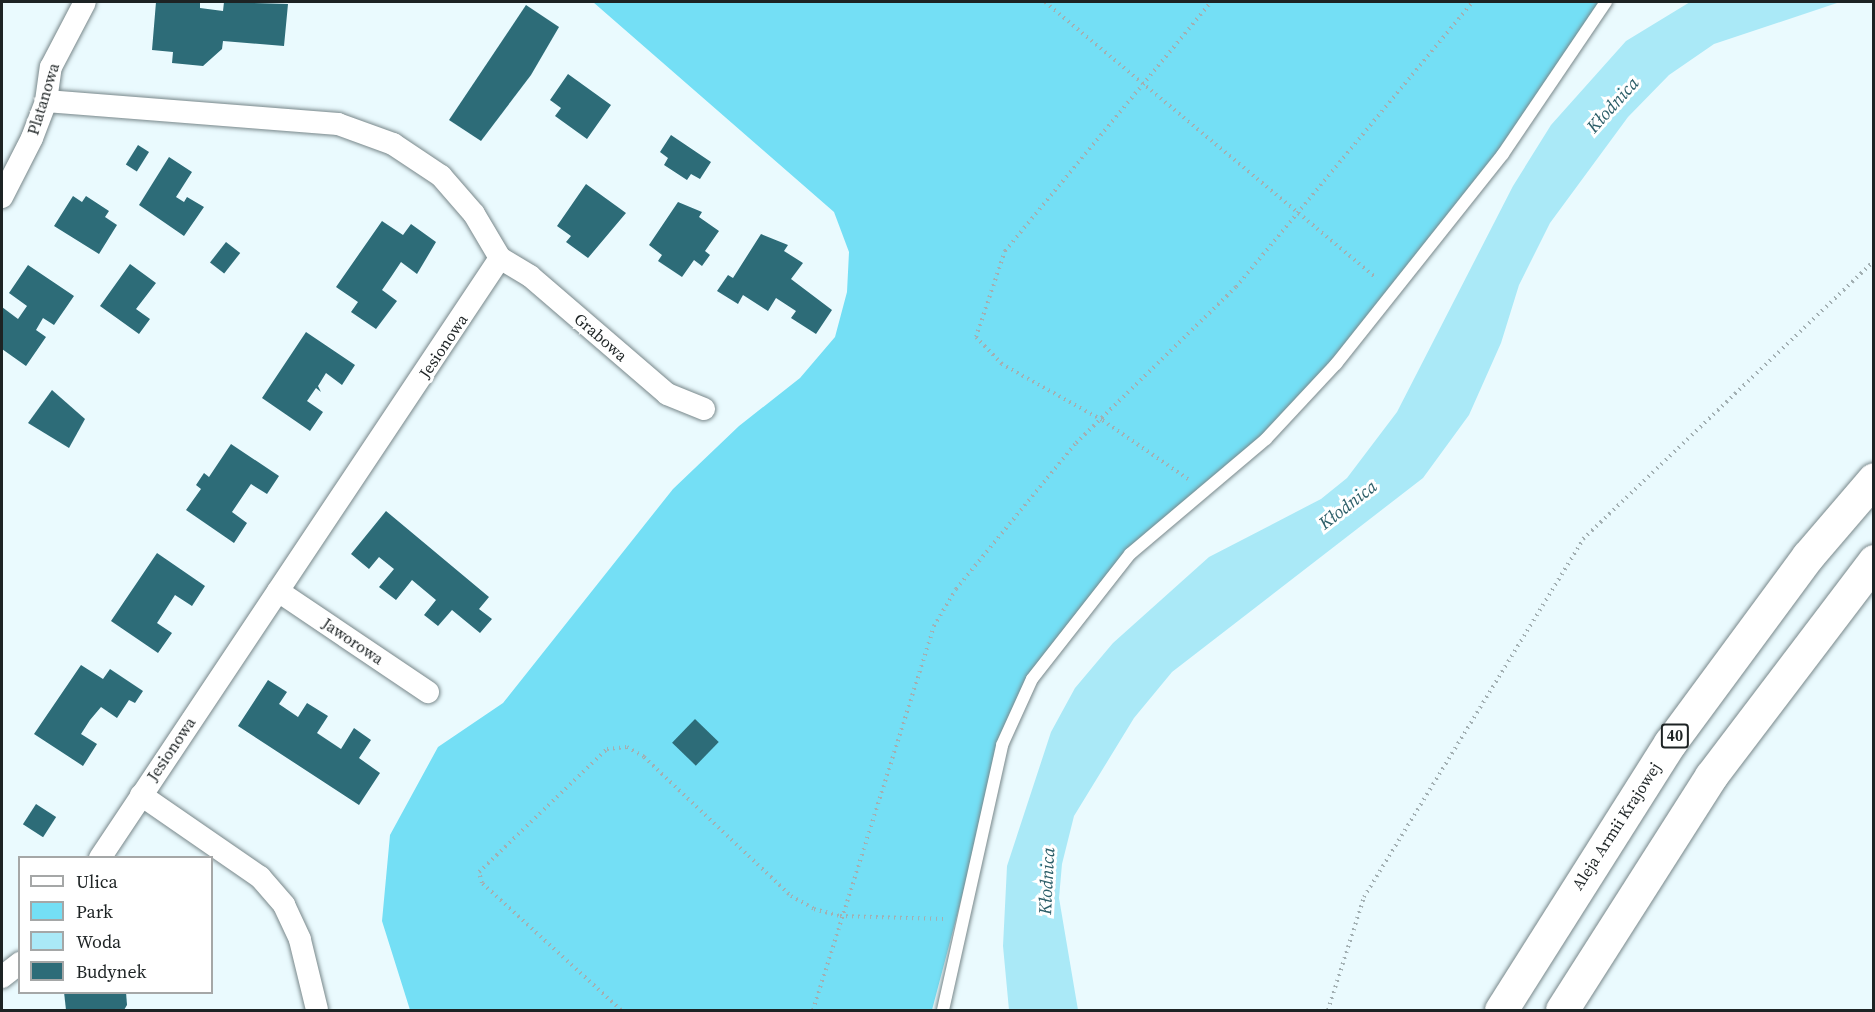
<!DOCTYPE html>
<meta charset="utf-8">
<style>
body{margin:0}
#map{position:relative;width:1875px;height:1012px;overflow:hidden;background:#eafafe;font-family:"Source Serif 4",serif}
div>[style]{position:absolute}
[style*='--x']{left:calc(var(--x)*1px);top:calc(var(--y)*1px);width:calc(var(--w)*1px);rotate:calc(var(--a)*1deg)}
.green>*{inset:0;background:#74dff5}
.water>*{inset:0;background:#aae9f7}
.building>*{inset:0;background:#2d6c78;transform-origin:0 0}
.path>*{height:4px;margin-top:-2px;transform-origin:0;background:repeating-linear-gradient(90deg,#a2afb2 0 1.5px,transparent 0 6px)}
.roads{filter:drop-shadow(0 0 2px #78878a) drop-shadow(0 0 2px #78878a)}
.service>*{height:12px;margin:-6px;padding:0 6px;transform-origin:6px;border-radius:6px;background:#fff}
.minor>*{height:22px;margin:-11px;padding:0 11px;transform-origin:11px;border-radius:11px;background:#fff}
.primary>*{height:33px;margin:-16.5px;padding:0 16.5px;transform-origin:16.5px;border-radius:16.5px;background:#fff}
span{translate:-50% -50%;white-space:nowrap;text-align:center;line-height:1.15;-webkit-text-stroke:6px #fff;paint-order:stroke}
.shield-label span{padding:2px 4px;background:#fff;border:2px solid;border-radius:4px;-webkit-text-stroke-width:0}
.shield-label{font-size:15px;color:#1d2324;font-weight:700}
.street-label{font-size:16px;color:#1d2324}
.water-label{font-size:18px;color:#2c5e68;font-style:italic}
.frame{position:absolute;inset:0;border:3px solid #1d2324;pointer-events:none}
.legend{position:absolute;left:18px;top:856px;width:195px;height:138px;box-sizing:border-box;background:#fff;border:2px solid #a5a7a7;margin:0;padding:8px 10px;list-style:none;font-size:18px;color:#1d2324}
.legend li{display:flex;align-items:center;gap:12px;height:30px}
.legend b{width:30px;border:2px solid #a5a7a7}
</style>
<div id="map">
<div class="green">
<div style="clip-path:polygon(593px 2px,1607px 2px,1503px 154px,1266px 439px,1164px 522px,1032px 679px,1002px 745px,932px 1010px,410px 1010px,382px 921px,390px 835px,438px 747px,503px 703px,673px 489px,739px 426px,800px 378px,835px 337px,847px 292px,849px 252px,834px 212px)"></div>
</div>
<div class="water">
<div style="clip-path:polygon(1690px 2px,1840px 2px,1714px 44px,1669px 75px,1628px 117px,1550px 223px,1519px 285px,1501px 343px,1469px 415px,1423px 478px,1172px 672px,1134px 718px,1074px 816px,1062px 864px,1059px 898px,1078px 1010px,1009px 1010px,1003px 946px,1007px 866px,1051px 732px,1075px 688px,1113px 643px,1209px 557px,1321px 499px,1347px 478px,1397px 412px,1513px 186px,1551px 125px,1626px 41px)"></div>
</div>
<div class="building">
<div style="clip-path:polygon(156px 2px,200px 2px,200px 8px,223px 11px,224px 2px,288px 4px,284px 46px,223px 41px,222px 49px,203px 66px,172px 63px,173px 52px,152px 50px)"></div>
<div style="clip-path:polygon(526px 5px,559px 27px,531px 75px,481px 141px,449px 120px)"></div>
<div style="clip-path:polygon(568px 74px,611px 105px,587px 139px,555px 116px,561px 108px,550px 100px)"></div>
<div style="clip-path:polygon(671px 135px,711px 162px,700px 179px,691px 174px,687px 180px,664px 165px,668px 158px,660px 152px)"></div>
<div style="left:138px;top:145px;width:13px;height:23px;rotate:32deg"></div>
<div style="clip-path:polygon(169px 157px,192px 172px,176px 197px,184px 202px,187px 197px,204px 207px,184px 236px,139px 205px)"></div>
<div style="clip-path:polygon(586px 184px,626px 213px,588px 258px,566px 242px,571px 236px,557px 226px)"></div>
<div style="clip-path:polygon(73px 196px,82px 202px,86px 196px,109px 211px,105px 217px,117px 225px,99px 254px,54px 226px)"></div>
<div style="clip-path:polygon(678px 202px,702px 212px,699px 217px,719px 231px,705px 251px,710px 255px,702px 266px,694px 260px,682px 277px,658px 261px,662px 255px,649px 245px)"></div>
<div style="clip-path:polygon(382px 221px,403px 235px,411px 224px,436px 242px,417px 274px,401px 262px,391px 277px,382px 290px,397px 301px,376px 329px,351px 312px,358px 302px,336px 287px)"></div>
<div style="clip-path:polygon(761px 234px,788px 245px,784px 251px,803px 263px,791px 279px,832px 310px,816px 334px,791px 318px,796px 311px,776px 298px,768px 311px,743px 295px,738px 304px,717px 291px,728px 275px,733px 278px)"></div>
<div style="left:226px;top:242px;width:18px;height:26px;rotate:38deg"></div>
<div style="clip-path:polygon(130px 264px,156px 283px,136px 309px,150px 319px,139px 334px,100px 306px)"></div>
<div style="clip-path:polygon(28px 265px,74px 296px,54px 325px,43px 318px,36px 330px,46px 337px,26px 366px,2px 349px,2px 307px,18px 319px,27px 306px,9px 293px)"></div>
<div style="clip-path:polygon(306px 332px,355px 365px,342px 385px,326px 373px,318px 386px,321px 392px,316px 388px,307px 401px,323px 412px,310px 431px,262px 398px)"></div>
<div style="clip-path:polygon(52px 390px,85px 419px,69px 448px,28px 423px)"></div>
<div style="clip-path:polygon(231px 444px,279px 476px,267px 494px,251px 484px,232px 512px,247px 523px,234px 543px,186px 510px,201px 489px,196px 485px,204px 473px,209px 477px)"></div>
<div style="clip-path:polygon(386px 511px,489px 597px,479px 609px,492px 619px,480px 633px,452px 610px,438px 626px,424px 615px,436px 600px,412px 580px,396px 600px,379px 587px,394px 569px,379px 557px,369px 569px,351px 554px)"></div>
<div style="clip-path:polygon(157px 553px,205px 586px,192px 606px,175px 595px,157px 623px,172px 633px,158px 653px,111px 621px)"></div>
<div style="clip-path:polygon(81px 665px,103px 679px,110px 669px,143px 691px,135px 703px,129px 700px,117px 718px,101px 707px,90px 720px,81px 734px,97px 744px,83px 766px,34px 734px)"></div>
<div style="clip-path:polygon(268px 680px,287px 692px,279px 704px,298px 717px,307px 703px,328px 716px,317px 733px,341px 749px,354px 728px,371px 740px,359px 758px,380px 773px,359px 805px,238px 726px)"></div>
<div style="left:695px;top:719px;width:33px;height:33px;rotate:44deg"></div>
<div style="left:36px;top:804px;width:24px;height:24px;rotate:33deg"></div>
<div style="clip-path:polygon(64px 992px,126px 992px,127px 1005px,124px 1010px,66px 1010px)"></div>
</div>
<div class="path">
<div style="--x:1045;--y:2;--w:432;--a:39.8"></div>
<div style="--x:1188;--y:479;--w:104;--a:-145.5"></div>
<div style="--x:1102;--y:420;--w:115;--a:-150.8"></div>
<div style="--x:1002;--y:364;--w:37;--a:-134"></div>
<div style="--x:976;--y:337;--w:91;--a:-71.4"></div>
<div style="--x:1005;--y:251;--w:323;--a:-50.4"></div>
<div style="--x:621;--y:1010;--w:188;--a:-137.6"></div>
<div style="--x:482;--y:883;--w:11;--a:-105"></div>
<div style="--x:479;--y:872;--w:178;--a:-43.9"></div>
<div style="--x:607;--y:749;--w:20;--a:-6"></div>
<div style="--x:627;--y:747;--w:20;--a:30"></div>
<div style="--x:644;--y:757;--w:202;--a:43.4"></div>
<div style="--x:791;--y:896;--w:26;--a:29"></div>
<div style="--x:814;--y:909;--w:27;--a:15"></div>
<div style="--x:840;--y:916;--w:103;--a:1.7"></div>
<div style="--x:813;--y:1010;--w:403;--a:-72.5"></div>
<div style="--x:934;--y:626;--w:43;--a:-59.3"></div>
<div style="--x:956;--y:589;--w:189;--a:-50.6"></div>
<div style="--x:1076;--y:443;--w:223;--a:-44.3"></div>
<div style="--x:1236;--y:287;--w:371;--a:-50.3"></div>
<div style="--x:1328;--y:1010;--w:119;--a:-72.3"></div>
<div style="--x:1364;--y:897;--w:420;--a:-58.5"></div>
<div style="--x:1583;--y:539;--w:402;--a:-43.7"></div>
</div>
<div class="roads">
<div class="service">
<div style="--x:943;--y:1010;--w:271;--a:-77.4"></div>
<div style="--x:1002;--y:745;--w:72;--a:-65.6"></div>
<div style="--x:1032;--y:679;--w:159;--a:-51.9"></div>
<div style="--x:1130;--y:554;--w:178;--a:-40.2"></div>
<div style="--x:1266;--y:439;--w:103;--a:-47"></div>
<div style="--x:1336;--y:364;--w:268;--a:-51.5"></div>
<div style="--x:1503;--y:154;--w:184;--a:-55.9"></div>
</div>
<div class="minor">
<div style="--x:46;--y:101;--w:293;--a:4.5"></div>
<div style="--x:338;--y:124;--w:59;--a:20"></div>
<div style="--x:393;--y:144;--w:58;--a:33.7"></div>
<div style="--x:441;--y:176;--w:50;--a:49"></div>
<div style="--x:474;--y:214;--w:51;--a:59.4"></div>
<div style="--x:500;--y:258;--w:721;--a:123.69"></div>
<div style="--x:2;--y:197;--w:66;--a:-63"></div>
<div style="--x:32;--y:138;--w:40;--a:-69"></div>
<div style="--x:46;--y:101;--w:34;--a:-82"></div>
<div style="--x:51;--y:67;--w:73;--a:-62.4"></div>
<div style="--x:500;--y:258;--w:35;--a:31"></div>
<div style="--x:530;--y:276;--w:181;--a:40.7"></div>
<div style="--x:667;--y:394;--w:40;--a:22"></div>
<div style="--x:278;--y:591;--w:181;--a:34"></div>
<div style="--x:141;--y:795;--w:145;--a:34.6"></div>
<div style="--x:260;--y:877;--w:37;--a:49"></div>
<div style="--x:284;--y:905;--w:38;--a:65"></div>
<div style="--x:300;--y:940;--w:72;--a:76.3"></div>
<div style="--x:2;--y:977;--w:23;--a:-38"></div>
</div>
<div class="primary">
<div style="--x:1501;--y:1010;--w:316;--a:-57.7"></div>
<div style="--x:1670;--y:743;--w:232;--a:-53.6"></div>
<div style="--x:1808;--y:556;--w:101;--a:-49.4"></div>
<div style="--x:1562;--y:1010;--w:277;--a:-57.5"></div>
<div style="--x:1711;--y:776;--w:270;--a:-52.8"></div>
</div>
</div>
<div class="shield-label">
<span style="left:1675px;top:736px">40</span>
</div>
<div class="street-label">
<span style="left:43px;top:99px;rotate:-73deg">Platanowa</span>
<span style="left:601px;top:337px;rotate:41deg">Grabowa</span>
<span style="left:443px;top:346px;rotate:-56deg">Jesionowa</span>
<span style="left:353px;top:641px;rotate:34deg">Jaworowa</span>
<span style="left:171px;top:749px;rotate:-56deg">Jesionowa</span>
<span style="left:1616px;top:826px;rotate:-57deg">Aleja Armii Krajowej</span>
</div>
<div class="water-label">
<span style="left:1613px;top:105px;rotate:-48deg">Kłodnica</span>
<span style="left:1348px;top:505px;rotate:-38deg">Kłodnica</span>
<span style="left:1047px;top:881px;rotate:-87deg">Kłodnica</span>
</div>
<div class="frame"></div>
<ul class="legend">
<li><b style="height:8px;background:#fff"></b>Ulica</li>
<li><b style="height:16px;background:#74dff5"></b>Park</li>
<li><b style="height:16px;background:#aae9f7"></b>Woda</li>
<li><b style="height:16px;background:#2d6c78"></b>Budynek</li>
</ul>
</div>
